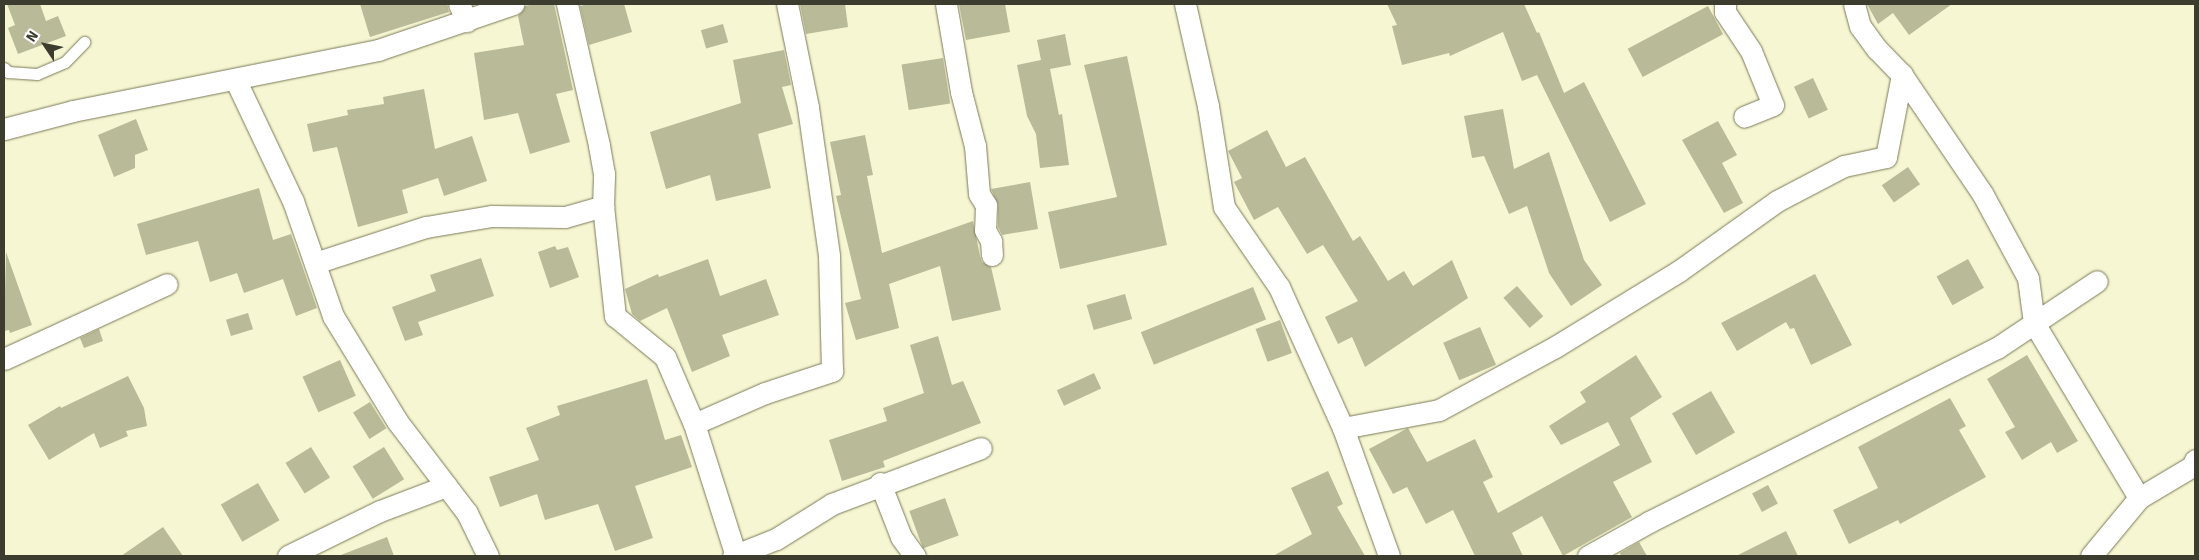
<!DOCTYPE html>
<style>
body{margin:0}
#map{position:relative;width:2199px;height:560px;overflow:hidden;background:#f6f6d2;font-family:Signika,sans-serif}
div>[style]{position:absolute}
[style*='--x']{left:calc(var(--x)*1px);top:calc(var(--y)*1px);width:calc(var(--w)*1px);rotate:calc(var(--a)*1deg)}
.building>*{inset:0;background:#b9ba97;transform-origin:0 0}
.roads{filter:drop-shadow(0 0 1px #7a7a5a) drop-shadow(0 0 1px #7a7a5a)}
.lane>*{height:11px;margin:-5.5px;padding:0 5.5px;transform-origin:5.5px;border-radius:5.5px;background:#fff}
.street>*{height:21px;margin:-10.5px;padding:0 10.5px;transform-origin:10.5px;border-radius:10.5px;background:#fff}
span{translate:-50% -50%;white-space:nowrap;text-align:center;line-height:1.15;-webkit-text-stroke:4px #fff;paint-order:stroke}
.frame{position:absolute;inset:0;border:5px solid #3c3d2e;pointer-events:none}
.north{position:absolute;left:20px;top:20px;width:50px;height:50px;-webkit-text-stroke:4px #fff;paint-order:stroke;rotate:304deg;font-size:14px;font-weight:700;line-height:20px;text-align:center;color:#3c3d2e}
.north::after{content:'';display:block;margin:auto;width:18px;height:22px;background:#3c3d2e;clip-path:polygon(50% 0,100% 100%,50% 72%,0 100%)}
</style>
<div id="map">
<div class="building">
<div style="clip-path:polygon(7px 4px,40px 4px,46px 21px,58px 16px,66px 36px,18px 54px,8px 28px,15px 25px)"></div>
<div style="clip-path:polygon(360px 4px,447px 4px,449px 12px,370px 37px)"></div>
<div style="clip-path:polygon(534px 4px,554px 4px,573px 90px,556px 94px,570px 142px,530px 154px,518px 113px,484px 120px,474px 53px,524px 45px,518px 16px,525px 6px)"></div>
<div style="clip-path:polygon(588px 4px,624px 4px,632px 32px,589px 45px,580px 6px)"></div>
<div style="clip-path:polygon(800px 4px,845px 4px,848px 27px,806px 34px)"></div>
<div style="clip-path:polygon(959px 4px,1005px 4px,1010px 32px,966px 40px)"></div>
<div style="clip-path:polygon(1387px 4px,1524px 4px,1537px 33px,1539px 32px,1564px 93px,1584px 82px,1646px 204px,1610px 222px,1537px 75px,1522px 81px,1503px 32px,1450px 56px,1449px 53px,1402px 65px,1392px 26px,1397px 25px)"></div>
<div style="clip-path:polygon(1867px 4px,1952px 4px,1909px 35px,1893px 13px,1878px 24px)"></div>
<div style="left:1708px;top:6px;width:32px;height:91px;rotate:62deg"></div>
<div style="left:723px;top:24px;width:19px;height:23px;rotate:74deg"></div>
<div style="clip-path:polygon(1065px 34px,1071px 65px,1050px 69px,1059px 115px,1062px 114px,1069px 165px,1040px 168px,1036px 134px,1027px 116px,1017px 65px,1041px 60px,1037px 40px)"></div>
<div style="clip-path:polygon(784px 50px,791px 85px,782px 87px,793px 124px,758px 134px,771px 188px,716px 201px,710px 175px,666px 189px,650px 132px,741px 103px,733px 60px)"></div>
<div style="clip-path:polygon(1127px 56px,1167px 245px,1060px 269px,1048px 212px,1117px 197px,1084px 65px)"></div>
<div style="left:943px;top:58px;width:46px;height:42px;rotate:81deg"></div>
<div style="left:1813px;top:78px;width:35px;height:21px;rotate:65deg"></div>
<div style="clip-path:polygon(424px 89px,435px 149px,472px 136px,487px 181px,444px 196px,438px 178px,402px 190px,408px 213px,358px 227px,337px 147px,313px 152px,307px 124px,348px 115px,347px 110px,384px 104px,383px 97px)"></div>
<div style="clip-path:polygon(1503px 109px,1514px 169px,1549px 152px,1584px 260px,1602px 285px,1571px 306px,1549px 273px,1527px 206px,1509px 214px,1484px 156px,1472px 158px,1464px 116px)"></div>
<div style="clip-path:polygon(136px 119px,148px 150px,135px 155px,135px 168px,114px 177px,98px 135px)"></div>
<div style="clip-path:polygon(1718px 121px,1737px 155px,1722px 163px,1743px 203px,1724px 213px,1682px 140px)"></div>
<div style="clip-path:polygon(1267px 130px,1286px 167px,1305px 157px,1353px 241px,1360px 236px,1388px 281px,1404px 271px,1413px 286px,1452px 260px,1468px 298px,1365px 367px,1352px 337px,1338px 344px,1325px 317px,1358px 301px,1323px 245px,1307px 254px,1278px 207px,1254px 220px,1234px 182px,1242px 178px,1228px 151px)"></div>
<div style="clip-path:polygon(865px 135px,873px 175px,867px 176px,882px 253px,973px 221px,980px 256px,982px 262px,991px 267px,1001px 310px,952px 321px,940px 266px,889px 284px,899px 328px,856px 340px,845px 303px,861px 299px,836px 196px,841px 195px,830px 142px)"></div>
<div style="left:1908px;top:167px;width:21px;height:32px;rotate:55deg"></div>
<div style="clip-path:polygon(1030px 182px,1038px 229px,1002px 235px,998px 227px,998px 205px,991px 189px)"></div>
<div style="clip-path:polygon(259px 188px,273px 240px,291px 234px,317px 308px,296px 316px,283px 279px,244px 293px,237px 273px,210px 282px,198px 241px,146px 255px,137px 224px)"></div>
<div style="clip-path:polygon(555px 246px,557px 250px,568px 247px,579px 277px,550px 288px,538px 252px)"></div>
<div style="clip-path:polygon(6px 252px,32px 325px,10px 333px,9px 330px,4px 331px)"></div>
<div style="clip-path:polygon(481px 258px,494px 296px,418px 322px,423px 335px,405px 341px,392px 307px,436px 291px,430px 275px)"></div>
<div style="clip-path:polygon(708px 259px,720px 296px,766px 279px,779px 315px,722px 335px,730px 356px,692px 372px,667px 308px,640px 321px,632px 314px,625px 289px,658px 274px,659px 277px)"></div>
<div style="left:1968px;top:259px;width:33px;height:36px;rotate:61deg"></div>
<div style="clip-path:polygon(1815px 274px,1852px 345px,1811px 365px,1794px 328px,1790px 329px,1786px 322px,1737px 351px,1721px 323px)"></div>
<div style="left:1517px;top:286px;width:40px;height:18px;rotate:49deg"></div>
<div style="left:1253px;top:287px;width:35px;height:121px;rotate:68deg"></div>
<div style="left:1125px;top:294px;width:26px;height:40px;rotate:74deg"></div>
<div style="left:248px;top:313px;width:17px;height:23px;rotate:73deg"></div>
<div style="left:1280px;top:320px;width:35px;height:26px;rotate:70deg"></div>
<div style="left:1480px;top:327px;width:41px;height:40px;rotate:67deg"></div>
<div style="clip-path:polygon(99px 329px,103px 341px,84px 348px,80px 338px)"></div>
<div style="clip-path:polygon(938px 336px,952px 385px,963px 381px,981px 423px,883px 461px,885px 467px,842px 481px,829px 440px,887px 421px,883px 408px,924px 393px,910px 345px)"></div>
<div style="clip-path:polygon(1636px 355px,1662px 397px,1630px 418px,1652px 462px,1613px 482px,1632px 517px,1563px 556px,1542px 516px,1512px 533px,1523px 556px,1475px 556px,1453px 510px,1426px 524px,1407px 487px,1393px 494px,1369px 449px,1408px 428px,1427px 462px,1475px 439px,1493px 477px,1483px 482px,1498px 513px,1620px 445px,1608px 422px,1561px 445px,1549px 426px,1586px 402px,1580px 392px)"></div>
<div style="clip-path:polygon(2027px 355px,2078px 441px,2057px 453px,2051px 442px,2022px 460px,2005px 432px,2015px 427px,1987px 379px)"></div>
<div style="left:340px;top:360px;width:39px;height:41px;rotate:66deg"></div>
<div style="left:1094px;top:373px;width:17px;height:41px;rotate:65deg"></div>
<div style="clip-path:polygon(128px 376px,144px 408px,147px 426px,126px 431px,128px 436px,100px 448px,94px 433px,49px 460px,28px 425px,60px 406px,61px 408px)"></div>
<div style="clip-path:polygon(647px 379px,665px 440px,681px 435px,692px 467px,635px 486px,653px 538px,615px 551px,598px 504px,545px 520px,537px 494px,500px 507px,489px 477px,539px 460px,526px 428px,560px 415px,557px 406px)"></div>
<div style="left:1711px;top:391px;width:48px;height:45px;rotate:60deg"></div>
<div style="clip-path:polygon(1950px 398px,1966px 426px,1959px 430px,1986px 477px,1900px 524px,1898px 520px,1849px 544px,1833px 510px,1878px 488px,1858px 447px)"></div>
<div style="left:370px;top:402px;width:31px;height:20px;rotate:58deg"></div>
<div style="left:311px;top:447px;width:36px;height:30px;rotate:58deg"></div>
<div style="left:384px;top:447px;width:38px;height:37px;rotate:58deg"></div>
<div style="clip-path:polygon(1328px 471px,1343px 504px,1337px 507px,1365px 556px,1273px 556px,1312px 534px,1291px 488px)"></div>
<div style="left:258px;top:483px;width:43px;height:43px;rotate:60deg"></div>
<div style="left:1768px;top:485px;width:21px;height:18px;rotate:62deg"></div>
<div style="left:945px;top:498px;width:40px;height:38px;rotate:70deg"></div>
<div style="clip-path:polygon(163px 527px,183px 556px,121px 556px)"></div>
<div style="clip-path:polygon(1786px 531px,1798px 556px,1736px 556px)"></div>
<div style="clip-path:polygon(387px 537px,394px 556px,341px 556px,341px 555px)"></div>
<div style="clip-path:polygon(1639px 542px,1647px 556px,1621px 556px,1620px 553px)"></div>
</div>
<div class="roads">
<div class="lane">
<div style="--x:4;--y:68;--w:6;--a:45"></div>
<div style="--x:8;--y:72;--w:29;--a:4"></div>
<div style="--x:37;--y:74;--w:30;--a:-23"></div>
<div style="--x:65;--y:62;--w:28;--a:-46"></div>
</div>
<div class="street">
<div style="--x:459;--y:4;--w:19;--a:65"></div>
<div style="--x:946;--y:4;--w:89;--a:80.3"></div>
<div style="--x:961;--y:92;--w:56;--a:75.5"></div>
<div style="--x:975;--y:146;--w:48;--a:85.2"></div>
<div style="--x:979;--y:194;--w:13;--a:58"></div>
<div style="--x:986;--y:205;--w:25;--a:92"></div>
<div style="--x:985;--y:230;--w:13;--a:61"></div>
<div style="--x:991;--y:241;--w:14;--a:86"></div>
<div style="--x:1185;--y:4;--w:105;--a:77.3"></div>
<div style="--x:1208;--y:106;--w:102;--a:81"></div>
<div style="--x:1224;--y:207;--w:97;--a:55.5"></div>
<div style="--x:1279;--y:287;--w:155;--a:65.6"></div>
<div style="--x:1343;--y:428;--w:136;--a:70.2"></div>
<div style="--x:1725;--y:4;--w:8;--a:90"></div>
<div style="--x:1725;--y:12;--w:47;--a:56.3"></div>
<div style="--x:1751;--y:51;--w:58;--a:67.8"></div>
<div style="--x:1773;--y:105;--w:31;--a:158"></div>
<div style="--x:1854;--y:4;--w:23;--a:75"></div>
<div style="--x:1860;--y:26;--w:29;--a:54"></div>
<div style="--x:1877;--y:49;--w:36;--a:46"></div>
<div style="--x:1902;--y:75;--w:143;--a:55.9"></div>
<div style="--x:1982;--y:193;--w:97;--a:61.6"></div>
<div style="--x:2028;--y:278;--w:45;--a:82.4"></div>
<div style="--x:2034;--y:323;--w:204;--a:59"></div>
<div style="--x:235;--y:79;--w:135;--a:64.6"></div>
<div style="--x:293;--y:201;--w:122;--a:70.8"></div>
<div style="--x:333;--y:316;--w:123;--a:58.6"></div>
<div style="--x:397;--y:421;--w:116;--a:52.7"></div>
<div style="--x:467;--y:513;--w:48;--a:64"></div>
<div style="--x:4;--y:129;--w:71;--a:-14.6"></div>
<div style="--x:73;--y:111;--w:311;--a:-11.3"></div>
<div style="--x:378;--y:50;--w:143;--a:-18.8"></div>
<div style="--x:603;--y:206;--w:111;--a:83.8"></div>
<div style="--x:615;--y:316;--w:65;--a:39.4"></div>
<div style="--x:665;--y:357;--w:73;--a:66.6"></div>
<div style="--x:315;--y:263;--w:117;--a:-18"></div>
<div style="--x:426;--y:227;--w:67;--a:-9.5"></div>
<div style="--x:492;--y:216;--w:73;--a:0.8"></div>
<div style="--x:565;--y:217;--w:40;--a:-16"></div>
<div style="--x:603;--y:206;--w:32;--a:-88"></div>
<div style="--x:604;--y:174;--w:29;--a:-100"></div>
<div style="--x:599;--y:145;--w:145;--a:-102.8"></div>
<div style="--x:4;--y:359;--w:179;--a:-24.7"></div>
<div style="--x:1343;--y:428;--w:98;--a:-10.6"></div>
<div style="--x:1439;--y:410;--w:132;--a:-28.5"></div>
<div style="--x:1555;--y:347;--w:145;--a:-31.5"></div>
<div style="--x:1679;--y:271;--w:120;--a:-35.5"></div>
<div style="--x:1777;--y:201;--w:76;--a:-27.6"></div>
<div style="--x:1844;--y:166;--w:43;--a:-12.1"></div>
<div style="--x:1886;--y:157;--w:84;--a:-79"></div>
<div style="--x:880;--y:483;--w:58;--a:68.7"></div>
<div style="--x:901;--y:537;--w:24;--a:54"></div>
<div style="--x:735;--y:553;--w:135;--a:-107.6"></div>
<div style="--x:694;--y:424;--w:77;--a:-23.6"></div>
<div style="--x:765;--y:393;--w:71;--a:-18.2"></div>
<div style="--x:832;--y:371;--w:116;--a:-91.5"></div>
<div style="--x:829;--y:255;--w:149;--a:-98.1"></div>
<div style="--x:808;--y:107;--w:105;--a:-101.5"></div>
<div style="--x:288;--y:556;--w:102;--a:-26.1"></div>
<div style="--x:380;--y:511;--w:71;--a:-20.7"></div>
<div style="--x:733;--y:556;--w:46;--a:-21.6"></div>
<div style="--x:776;--y:539;--w:66;--a:-32"></div>
<div style="--x:832;--y:504;--w:159;--a:-20.6"></div>
<div style="--x:1588;--y:556;--w:70;--a:-29.1"></div>
<div style="--x:1649;--y:522;--w:389;--a:-26.6"></div>
<div style="--x:1997;--y:348;--w:120;--a:-33.8"></div>
<div style="--x:2091;--y:556;--w:75;--a:-50.4"></div>
<div style="--x:2139;--y:498;--w:63;--a:-30.7"></div>
<div style="--x:2193;--y:466;--w:6;--a:-72"></div>
</div>
</div>
<div class="frame"></div>
<div class="north">N</div>
</div>
